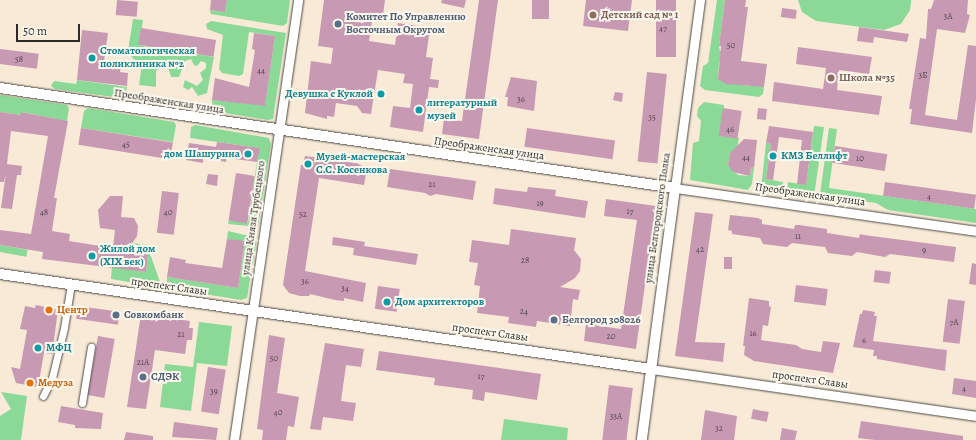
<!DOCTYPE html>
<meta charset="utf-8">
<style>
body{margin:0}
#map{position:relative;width:976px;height:440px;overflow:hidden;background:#f8ead6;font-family:Alegreya,serif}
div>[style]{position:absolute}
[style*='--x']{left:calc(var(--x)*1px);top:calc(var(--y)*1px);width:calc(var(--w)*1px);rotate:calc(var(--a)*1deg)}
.green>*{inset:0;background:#8bd997;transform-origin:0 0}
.building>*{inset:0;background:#c899b3;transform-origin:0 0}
.roads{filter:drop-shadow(0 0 1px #4a4845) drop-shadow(0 0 1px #4a4845)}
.street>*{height:7px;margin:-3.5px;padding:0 3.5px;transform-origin:3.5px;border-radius:3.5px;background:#fff}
.secondary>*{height:9px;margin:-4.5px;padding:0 4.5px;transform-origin:4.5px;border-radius:4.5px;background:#fff}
.primary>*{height:10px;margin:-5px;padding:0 5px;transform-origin:5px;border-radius:5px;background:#fff}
.dots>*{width:11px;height:11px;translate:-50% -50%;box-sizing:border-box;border:2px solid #fbf7ec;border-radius:50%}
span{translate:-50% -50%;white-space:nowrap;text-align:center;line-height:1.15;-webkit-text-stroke:4px #fbf7ec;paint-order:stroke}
.number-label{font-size:9px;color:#52464d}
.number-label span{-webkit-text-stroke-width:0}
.education-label{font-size:11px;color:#785e54;font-weight:700}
.left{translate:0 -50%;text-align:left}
.service-label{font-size:11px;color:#4e5e75;font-weight:700}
.culture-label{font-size:11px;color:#0d838f;font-weight:700}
.right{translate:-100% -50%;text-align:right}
.street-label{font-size:11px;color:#2b2b2b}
.food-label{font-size:11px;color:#c56008;font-weight:700}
.scale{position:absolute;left:16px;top:24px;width:64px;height:18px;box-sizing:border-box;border:2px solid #2b2b2b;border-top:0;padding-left:5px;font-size:12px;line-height:14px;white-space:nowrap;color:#2b2b2b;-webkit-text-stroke:3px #fbf7ec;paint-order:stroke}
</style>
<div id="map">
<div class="green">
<div style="clip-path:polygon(227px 0,290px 0,287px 23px,283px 26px,211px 14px,210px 10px,225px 12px)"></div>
<div style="clip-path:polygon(717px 0,725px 0,719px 46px,720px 51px,724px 51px,719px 63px,718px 79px,748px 86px,764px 85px,763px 94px,759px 97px,705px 90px,700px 86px,703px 66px,708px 63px)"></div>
<div style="clip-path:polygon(798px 0,911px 0,911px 2px,910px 10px,901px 24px,884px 30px,816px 21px,802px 12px)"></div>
<div style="clip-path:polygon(133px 19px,143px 20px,139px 45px,214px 57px,207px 93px,198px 96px,192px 87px,188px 90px,183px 87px,185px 80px,197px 86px,203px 80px,200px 73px,206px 68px,206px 63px,201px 61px,197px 66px,194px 65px,191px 59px,185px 61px,179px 77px,171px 77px,168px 67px,163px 64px,156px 71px,156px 87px,139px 85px,141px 71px,128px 51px)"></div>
<div style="clip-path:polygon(211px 21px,286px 33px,273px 119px,268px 120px,212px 111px,212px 100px,265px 105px,275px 36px,249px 32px,243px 74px,239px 76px,222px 73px,219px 69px,223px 35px,207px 29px,206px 24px)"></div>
<div style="clip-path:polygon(77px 80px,127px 87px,125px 96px,121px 98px,55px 89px,51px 86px,54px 81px,76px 84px)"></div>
<div style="clip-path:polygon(0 95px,67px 105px,69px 108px,67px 121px,22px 112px,21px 115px,0 112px)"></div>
<div style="clip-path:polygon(704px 102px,724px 105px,720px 136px,739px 138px,737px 149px,730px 153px,728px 165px,738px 175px,750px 176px,751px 167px,754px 168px,752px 184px,748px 190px,690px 180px,693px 143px,699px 141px,701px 121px,697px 116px,698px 108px)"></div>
<div style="clip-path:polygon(88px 108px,174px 122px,176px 125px,173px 142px,81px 128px,84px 111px)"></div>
<div style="clip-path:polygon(195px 125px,269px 138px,271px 144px,258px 227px,228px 224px,229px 220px,248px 223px,259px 148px,190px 138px,191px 127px)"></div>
<div style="clip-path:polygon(814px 126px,824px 127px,814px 196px,808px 199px,790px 196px,787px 192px,788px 182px,806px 185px)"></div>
<div style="clip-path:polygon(829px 128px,837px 129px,829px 188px,976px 209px,976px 223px,888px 210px,876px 203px,841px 198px,823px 201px,820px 195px)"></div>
<div style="clip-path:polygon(766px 143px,771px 144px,766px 179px,783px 182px,782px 191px,778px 194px,766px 193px,761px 189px)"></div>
<div style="clip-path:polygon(228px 231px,257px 238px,247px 298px,241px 300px,167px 288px,167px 277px,238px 288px,245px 242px,227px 239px)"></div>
<div style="clip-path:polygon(132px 243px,147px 245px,160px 282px,157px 287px,111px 279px,113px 249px,126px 269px,146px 272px,148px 254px,122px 251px)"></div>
<div style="left:0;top:245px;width:28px;height:7px;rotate:10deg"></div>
<div style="clip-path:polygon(199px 322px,232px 326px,227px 366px,197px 363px,191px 411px,160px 407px,165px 364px,193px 367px)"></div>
<div style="clip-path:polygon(1px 392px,27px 396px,21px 440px,0 440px,0 416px,11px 409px)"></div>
<div style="clip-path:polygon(504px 419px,568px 428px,567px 440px,501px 440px)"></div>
</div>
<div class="building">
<div style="left:117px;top:0;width:21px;height:15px;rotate:5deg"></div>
<div style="clip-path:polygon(211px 0,227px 0,225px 12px,210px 10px)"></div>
<div style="clip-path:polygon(324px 0,385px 0,382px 22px,372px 21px,369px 41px,395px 45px,398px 23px,430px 28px,426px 57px,433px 58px,430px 79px,439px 80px,438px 88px,429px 87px,423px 132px,390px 127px,393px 106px,410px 108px,413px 84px,403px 83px,405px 74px,378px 70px,371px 114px,362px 113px,357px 106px,336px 103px,334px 117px,327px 116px,327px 119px,305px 113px,311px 61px,331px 64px,333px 48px,318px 46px)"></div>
<div style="clip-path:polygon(442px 0,466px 0,464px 8px,441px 3px)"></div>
<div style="clip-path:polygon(479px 0,498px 0,479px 139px,442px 134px,444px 119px,462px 121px)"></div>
<div style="left:532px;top:0;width:17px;height:19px"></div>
<div style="clip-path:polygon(586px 0,632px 0,628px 31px,583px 26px)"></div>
<div style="left:656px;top:0;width:20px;height:57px"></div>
<div style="clip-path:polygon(725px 0,746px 0,745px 7px,748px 7px,741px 61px,767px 64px,764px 87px,726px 84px,718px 79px,721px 46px,719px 46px)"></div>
<div style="clip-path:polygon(934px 0,968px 0,967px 14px,970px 15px,965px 33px,937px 29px,925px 115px,957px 120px,968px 45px,976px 46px,976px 99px,972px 133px,910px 124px,912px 109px,909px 109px,920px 38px,926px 39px,928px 9px,931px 9px)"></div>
<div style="left:782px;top:8px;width:15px;height:9px;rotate:8deg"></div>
<div style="clip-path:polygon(859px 27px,909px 34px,907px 42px,874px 37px,873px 43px,857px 41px)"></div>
<div style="left:141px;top:28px;width:76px;height:17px;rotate:9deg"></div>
<div style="clip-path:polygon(82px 30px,108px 33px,104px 61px,121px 63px,120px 72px,128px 73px,127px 86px,77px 80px)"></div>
<div style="clip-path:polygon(254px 33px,275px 36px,265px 106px,212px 100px,215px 78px,249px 87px,255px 50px,252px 49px)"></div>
<div style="clip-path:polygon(798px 47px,872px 57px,869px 74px,839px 70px,837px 90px,882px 96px,879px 115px,772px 101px,774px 82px,823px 89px,826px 68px,796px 64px)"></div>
<div style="left:0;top:49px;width:39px;height:15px;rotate:7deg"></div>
<div style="left:647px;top:72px;width:20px;height:90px;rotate:6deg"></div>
<div style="clip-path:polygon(511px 77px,537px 81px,534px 111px,507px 106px,508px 97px,505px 97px)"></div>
<div style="clip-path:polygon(615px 92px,623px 93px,622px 102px,613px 100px)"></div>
<div style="left:723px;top:108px;width:19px;height:28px;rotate:9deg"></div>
<div style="left:758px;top:108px;width:9px;height:11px;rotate:6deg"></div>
<div style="clip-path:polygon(0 112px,21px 115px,21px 112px,68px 121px,54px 198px,57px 198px,52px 231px,70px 234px,69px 241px,113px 248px,115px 230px,100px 228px,98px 210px,110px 196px,123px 196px,121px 217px,134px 218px,138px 226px,137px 236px,127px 251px,148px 254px,146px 272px,42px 259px,43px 252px,0 245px,0 230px,31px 234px,48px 136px,11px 131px,7px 164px,22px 166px,21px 175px,17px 175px,12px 209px,1px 208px,6px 173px,4px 182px,0 182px)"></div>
<div style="clip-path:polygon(769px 126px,813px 132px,806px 185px,797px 184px,802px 140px,779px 137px,773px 180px,766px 179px,771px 144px,766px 143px)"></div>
<div style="left:81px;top:128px;width:93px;height:17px;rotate:9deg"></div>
<div style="left:527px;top:128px;width:89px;height:19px;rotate:8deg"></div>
<div style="clip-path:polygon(744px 139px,757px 140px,754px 168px,751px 167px,750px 176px,733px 172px,728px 165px,730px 153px)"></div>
<div style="clip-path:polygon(217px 142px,260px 148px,257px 162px,227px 158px,226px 162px,203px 158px,203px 163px,186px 160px,189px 143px,216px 147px)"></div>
<div style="left:835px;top:146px;width:53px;height:17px;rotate:9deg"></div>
<div style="clip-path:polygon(305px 156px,356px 163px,367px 168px,364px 185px,319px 178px,305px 271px,366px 283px,363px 302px,344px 298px,344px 301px,335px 300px,310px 294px,309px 296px,300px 296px,289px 293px,283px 285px,301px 165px,303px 165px)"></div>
<div style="clip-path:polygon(390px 169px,476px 181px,473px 200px,436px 194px,430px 196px,425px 193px,387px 187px)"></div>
<div style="left:236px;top:173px;width:19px;height:48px;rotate:9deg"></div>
<div style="clip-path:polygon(208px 174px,218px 175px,217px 186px,206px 184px)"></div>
<div style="left:885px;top:182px;width:92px;height:14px;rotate:8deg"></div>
<div style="clip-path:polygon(528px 187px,556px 190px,555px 196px,588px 201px,585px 218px,493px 204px,495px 188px,527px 192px)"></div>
<div style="left:162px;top:191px;width:17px;height:42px;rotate:7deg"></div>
<div style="clip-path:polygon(606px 199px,656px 206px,636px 349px,584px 341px,586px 324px,621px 329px,637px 220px,604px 216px)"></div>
<div style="clip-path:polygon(695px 212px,713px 214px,695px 342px,725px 343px,723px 362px,675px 356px)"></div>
<div style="clip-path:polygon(730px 215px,758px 218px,762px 220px,762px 224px,794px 229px,795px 225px,799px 225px,827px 229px,827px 233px,859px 238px,860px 234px,864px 235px,956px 247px,954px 262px,890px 254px,885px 257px,857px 252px,852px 256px,828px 253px,825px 247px,792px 243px,787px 247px,763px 244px,760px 238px,732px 234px,732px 231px,728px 230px)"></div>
<div style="clip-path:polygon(511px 229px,576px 238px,574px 250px,581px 259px,580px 271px,575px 278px,560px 287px,580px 290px,578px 300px,573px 299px,570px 326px,537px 321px,536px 327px,508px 323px,509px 317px,477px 313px,480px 286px,474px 285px,478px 263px,469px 262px,472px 240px,509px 245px)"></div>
<div style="clip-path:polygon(333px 237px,365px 242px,364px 246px,418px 254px,416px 265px,353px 255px,354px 248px,332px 245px)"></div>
<div style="clip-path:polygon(227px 239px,245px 241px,238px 288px,167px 277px,170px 257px,186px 260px,185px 263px,222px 268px)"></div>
<div style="left:724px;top:257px;width:8px;height:12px"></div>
<div style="clip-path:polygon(972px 263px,976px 264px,976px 285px,969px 284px)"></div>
<div style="left:875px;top:270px;width:16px;height:12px;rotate:7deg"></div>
<div style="left:796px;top:285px;width:32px;height:17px;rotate:7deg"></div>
<div style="left:378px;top:286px;width:22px;height:23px;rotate:8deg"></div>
<div style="clip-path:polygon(749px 298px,769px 301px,769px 306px,771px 307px,768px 326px,763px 325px,761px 340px,796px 345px,802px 349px,821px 352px,823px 341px,840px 343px,833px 373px,754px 361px,744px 355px,745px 346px,743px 346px)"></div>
<div style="left:948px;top:299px;width:17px;height:43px;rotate:7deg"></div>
<div style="clip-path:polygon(36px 305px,58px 310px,52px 354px,44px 353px,38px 387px,16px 383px,11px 367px,20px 369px,27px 330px,20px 329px,25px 306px,35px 308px)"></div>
<div style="left:78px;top:306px;width:42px;height:13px;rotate:8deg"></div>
<div style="clip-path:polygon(863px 310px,875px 312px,874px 316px,877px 316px,873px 341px,947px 350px,945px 371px,877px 359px,877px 356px,873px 356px,874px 350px,853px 347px,860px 314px,862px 314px)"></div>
<div style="clip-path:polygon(141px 314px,190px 321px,189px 328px,193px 328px,192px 340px,187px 340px,185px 354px,155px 350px,146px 409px,127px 407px)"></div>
<div style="clip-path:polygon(269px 335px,285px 338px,277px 393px,299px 397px,294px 427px,288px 426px,286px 440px,262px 440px,263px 430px,257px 429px)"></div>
<div style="left:98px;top:336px;width:17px;height:60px;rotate:10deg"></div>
<div style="clip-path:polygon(325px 343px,364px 349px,361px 367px,346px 365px,341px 401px,356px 403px,353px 421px,323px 417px,321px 430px,310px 429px)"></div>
<div style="clip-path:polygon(379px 351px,541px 374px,537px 400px,485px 392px,484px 401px,472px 399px,473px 390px,434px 385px,435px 378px,376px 370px)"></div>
<div style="left:208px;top:367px;width:18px;height:45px;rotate:9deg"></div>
<div style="clip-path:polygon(954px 378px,976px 381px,976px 398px,952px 394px)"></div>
<div style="left:609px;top:385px;width:24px;height:56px;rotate:7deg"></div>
<div style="clip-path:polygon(61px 406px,103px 413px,101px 429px,75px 428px,75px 425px,58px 422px)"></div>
<div style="left:753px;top:409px;width:16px;height:10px;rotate:11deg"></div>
<div style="clip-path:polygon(705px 410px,737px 416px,734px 440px,701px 440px)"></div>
<div style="clip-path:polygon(861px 421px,963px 436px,963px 440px,875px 440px,858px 438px)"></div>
<div style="clip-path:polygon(174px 422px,218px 428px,216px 440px,172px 437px)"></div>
<div style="clip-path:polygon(782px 428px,797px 431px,795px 440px,780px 440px)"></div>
<div style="clip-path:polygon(126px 432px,153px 436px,153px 440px,124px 440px)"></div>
</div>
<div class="roads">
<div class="street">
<div style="--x:43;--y:396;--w:20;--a:-63"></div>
<div style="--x:52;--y:378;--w:51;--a:-76.5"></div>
<div style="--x:64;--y:328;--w:45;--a:-81"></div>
<div style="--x:82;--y:403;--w:57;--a:-80.9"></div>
</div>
<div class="secondary">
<div style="--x:700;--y:0;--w:190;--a:97.6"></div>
<div style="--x:675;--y:188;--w:304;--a:8.1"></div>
<div style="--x:651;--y:369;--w:328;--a:8.2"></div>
<div style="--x:234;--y:440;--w:445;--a:-81.7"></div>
</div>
<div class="primary">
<div style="--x:0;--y:88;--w:682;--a:8.43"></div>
<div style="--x:675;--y:188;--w:254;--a:97.5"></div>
<div style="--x:0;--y:274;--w:658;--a:8.3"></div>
</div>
</div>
<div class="dots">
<div style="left:593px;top:15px;background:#8d6e63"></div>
<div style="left:338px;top:24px;background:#5c6f8a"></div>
<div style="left:92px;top:58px;background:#0f9aa8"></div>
<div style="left:831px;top:78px;background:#8d6e63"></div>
<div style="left:381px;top:94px;background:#0f9aa8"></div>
<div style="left:419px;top:110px;background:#0f9aa8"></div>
<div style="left:248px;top:154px;background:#0f9aa8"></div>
<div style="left:773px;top:156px;background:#0f9aa8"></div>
<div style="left:308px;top:164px;background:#0f9aa8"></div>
<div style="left:92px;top:256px;background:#0f9aa8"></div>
<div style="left:387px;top:302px;background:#0f9aa8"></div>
<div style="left:49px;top:310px;background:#e8710a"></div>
<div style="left:116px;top:315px;background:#5c6f8a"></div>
<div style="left:554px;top:320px;background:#5c6f8a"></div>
<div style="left:38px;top:348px;background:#0f9aa8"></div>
<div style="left:143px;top:377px;background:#5c6f8a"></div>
<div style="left:30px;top:383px;background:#e8710a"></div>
</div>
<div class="number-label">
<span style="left:948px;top:16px">3А</span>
<span style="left:663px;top:28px">47</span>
<span style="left:731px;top:45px">50</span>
<span style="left:19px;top:59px">58</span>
<span style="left:261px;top:70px">44</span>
<span style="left:923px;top:75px">3Б</span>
<span style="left:521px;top:99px">36</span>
<span style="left:652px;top:117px">35</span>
<span style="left:730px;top:129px">46</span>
<span style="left:126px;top:144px">45</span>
<span style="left:746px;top:157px">44</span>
<span style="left:860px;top:158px">10</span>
<span style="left:432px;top:184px">21</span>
<span style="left:929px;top:196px">4</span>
<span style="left:540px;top:203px">19</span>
<span style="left:630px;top:211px">17</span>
<span style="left:44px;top:212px">48</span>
<span style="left:168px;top:212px">40</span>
<span style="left:303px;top:214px">52</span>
<span style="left:798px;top:236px">11</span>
<span style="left:700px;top:249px">42</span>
<span style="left:924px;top:250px">9</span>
<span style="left:525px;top:260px">28</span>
<span style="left:305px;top:281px">36</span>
<span style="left:345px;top:288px">34</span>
<span style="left:524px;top:311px">24</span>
<span style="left:954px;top:322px">7А</span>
<span style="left:753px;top:333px">16</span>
<span style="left:181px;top:334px">21</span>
<span style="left:611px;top:336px">20</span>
<span style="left:864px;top:340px">6</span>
<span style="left:274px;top:358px">50</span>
<span style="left:143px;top:362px">21А</span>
<span style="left:481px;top:376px">17</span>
<span style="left:964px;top:388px">4</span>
<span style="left:214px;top:391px">39</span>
<span style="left:278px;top:412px">40</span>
<span style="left:616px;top:416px">33А</span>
<span style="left:719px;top:428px">32</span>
</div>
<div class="education-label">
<span class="left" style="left:601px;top:15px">Детский сад № 1</span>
<span class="left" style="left:839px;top:78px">Школа №35</span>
</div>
<div class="service-label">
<span class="left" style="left:346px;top:24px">Комитет По Управлению<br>Восточным Округом</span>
<span class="left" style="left:124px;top:315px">Совкомбанк</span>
<span class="left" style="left:562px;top:320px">Белгород 308026</span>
<span class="left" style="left:151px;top:377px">СДЭК</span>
</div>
<div class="culture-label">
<span class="left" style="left:100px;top:58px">Стоматологическая<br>поликлиника №2</span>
<span class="right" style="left:373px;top:94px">Девушка с Куклой</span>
<span class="left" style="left:427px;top:110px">литературный<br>музей</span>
<span class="right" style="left:240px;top:154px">дом Шашурина</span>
<span class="left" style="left:781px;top:156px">КМЗ Беллифт</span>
<span class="left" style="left:316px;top:164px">Музей-мастерская<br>С.С. Косенкова</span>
<span class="left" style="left:100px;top:256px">Жилой дом<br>(XIX век)</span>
<span class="left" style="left:395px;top:302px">Дом архитекторов</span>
<span class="left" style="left:46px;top:348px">МФЦ</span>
</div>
<div class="street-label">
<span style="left:169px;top:102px;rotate:9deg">Преображенская улица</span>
<span style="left:489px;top:149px;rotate:8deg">Преображенская улица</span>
<span style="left:810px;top:195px;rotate:8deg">Преображенская улица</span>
<span style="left:254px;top:218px;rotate:-82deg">улица Князя Трубецкого</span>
<span style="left:658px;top:218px;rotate:-82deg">улица Белгородского Полка</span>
<span style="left:169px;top:287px;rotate:8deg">проспект Славы</span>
<span style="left:490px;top:333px;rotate:8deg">проспект Славы</span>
<span style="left:810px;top:380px;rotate:8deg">проспект Славы</span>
</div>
<div class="food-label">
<span class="left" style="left:57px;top:310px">Центр</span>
<span class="left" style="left:38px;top:383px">Медуза</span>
</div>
<div class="scale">50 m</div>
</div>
